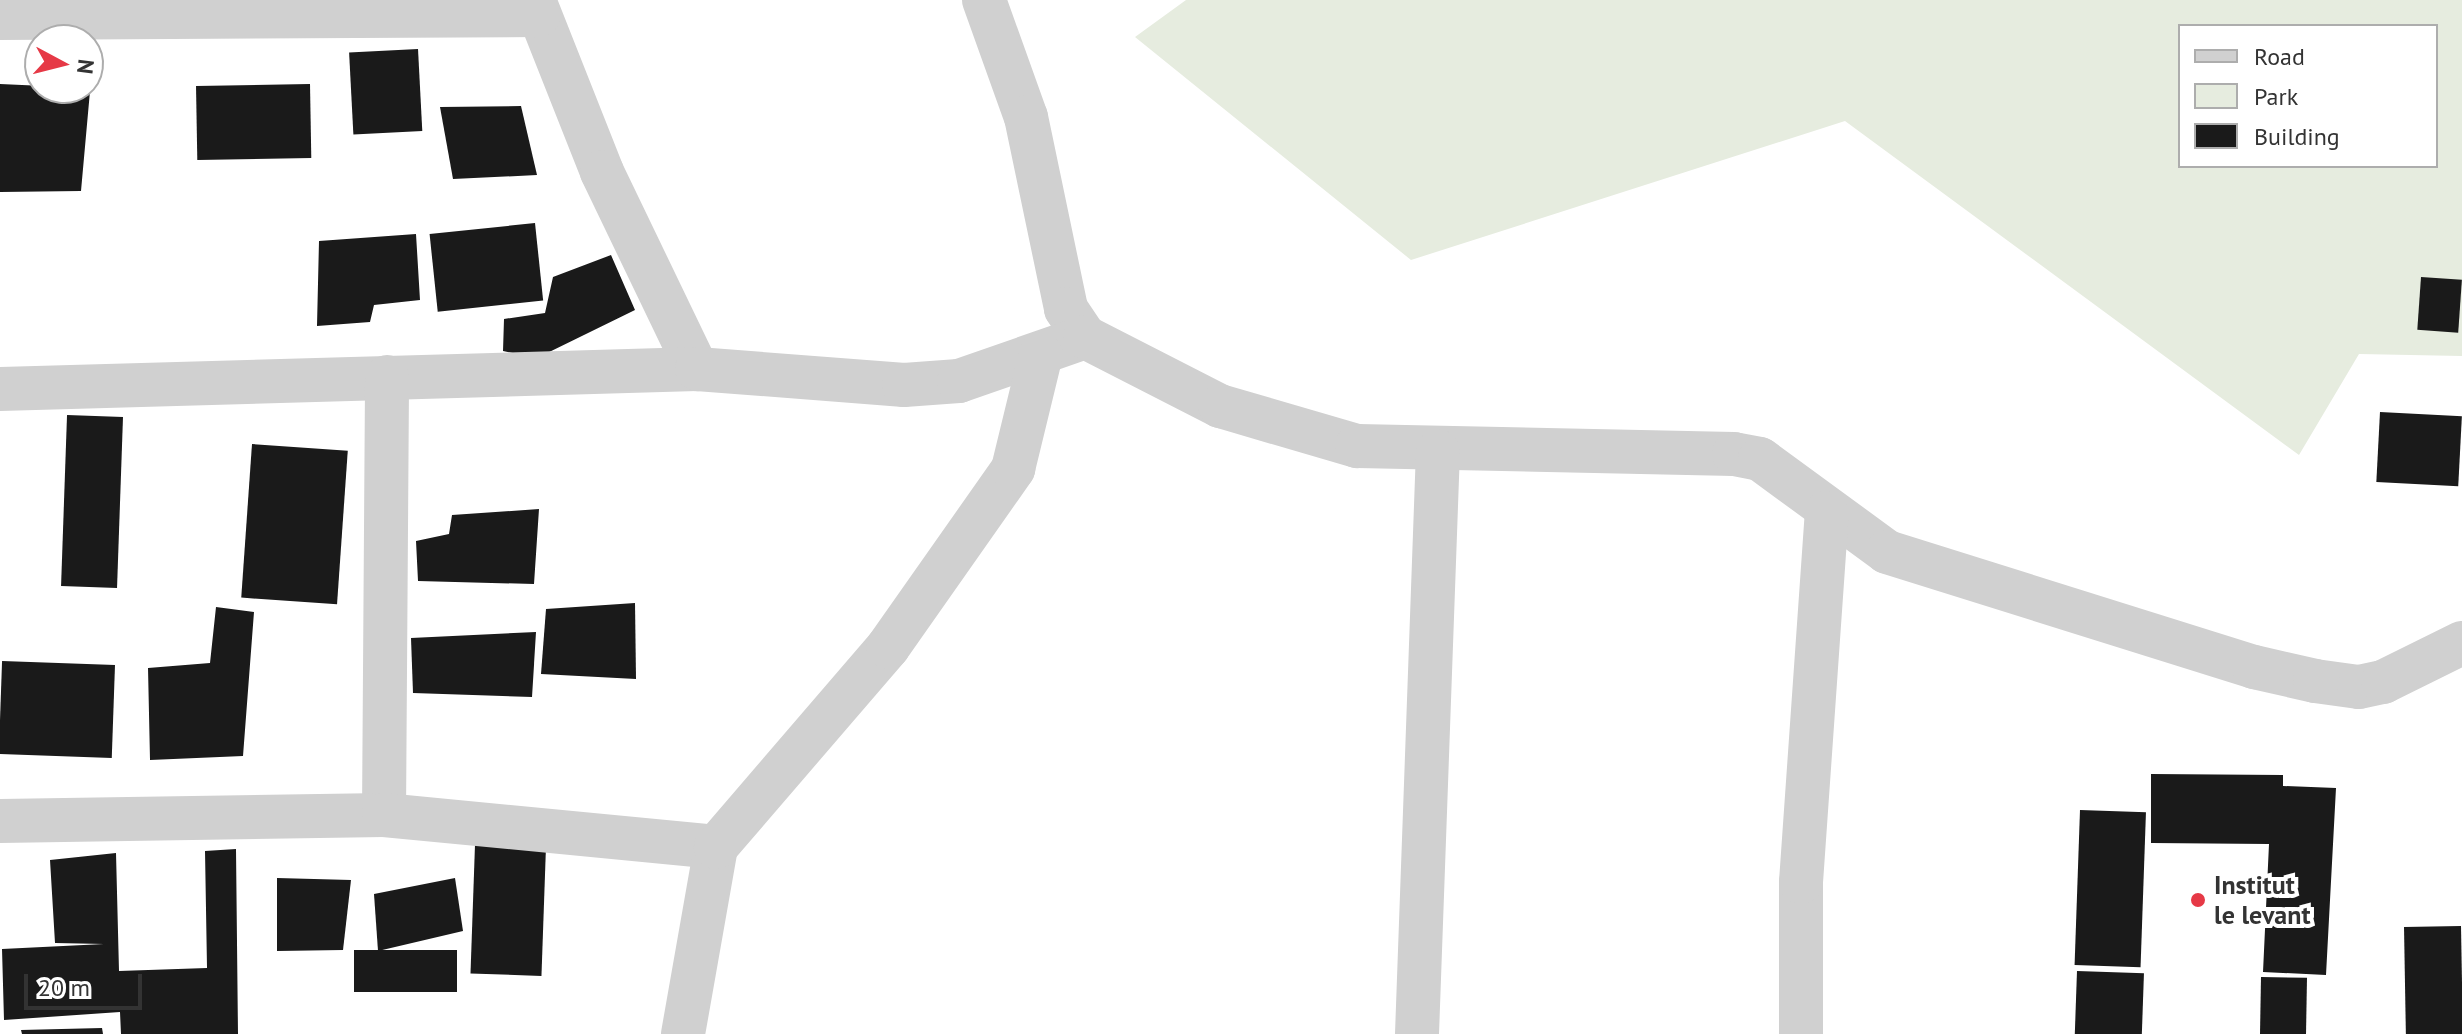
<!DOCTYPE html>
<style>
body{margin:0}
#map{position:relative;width:2462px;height:1034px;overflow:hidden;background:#fff;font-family:"PT Sans",sans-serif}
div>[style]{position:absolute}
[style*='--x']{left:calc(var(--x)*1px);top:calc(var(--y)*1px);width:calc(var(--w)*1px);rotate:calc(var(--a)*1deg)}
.green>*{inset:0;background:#e6ecdf}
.building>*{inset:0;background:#1a1a1a;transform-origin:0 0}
.minor>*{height:44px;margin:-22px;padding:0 22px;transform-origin:22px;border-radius:22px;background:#d0d0d0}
.dots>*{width:22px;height:22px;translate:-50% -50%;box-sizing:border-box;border:4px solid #fff;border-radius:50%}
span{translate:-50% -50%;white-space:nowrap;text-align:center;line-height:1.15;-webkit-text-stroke:8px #fff;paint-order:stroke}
.poi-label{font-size:26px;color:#333;font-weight:700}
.left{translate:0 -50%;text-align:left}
.legend{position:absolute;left:2178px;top:24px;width:260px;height:144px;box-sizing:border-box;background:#fff;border:2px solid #adadad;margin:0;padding:10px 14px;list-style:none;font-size:24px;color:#333}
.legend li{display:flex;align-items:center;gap:16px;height:40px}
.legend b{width:40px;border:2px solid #adadad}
.north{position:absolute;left:24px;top:24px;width:80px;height:80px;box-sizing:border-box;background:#fff;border:2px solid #adadad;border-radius:50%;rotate:97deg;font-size:22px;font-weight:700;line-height:32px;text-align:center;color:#333}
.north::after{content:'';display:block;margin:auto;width:28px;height:36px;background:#e63946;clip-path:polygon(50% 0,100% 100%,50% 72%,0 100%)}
.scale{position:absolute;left:24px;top:974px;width:118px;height:36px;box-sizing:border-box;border:4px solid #333;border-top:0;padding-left:10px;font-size:24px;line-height:28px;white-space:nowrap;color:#333;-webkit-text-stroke:6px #fff;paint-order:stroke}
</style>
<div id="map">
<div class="green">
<div style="clip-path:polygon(evenodd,1186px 0,2462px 0,2462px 356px,2359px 354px,2299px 455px,1845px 121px,1411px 260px,1135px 37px,1186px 0,2180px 26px,2436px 26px,2436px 166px,2180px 166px,2180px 26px)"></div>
</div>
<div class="building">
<div style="left:418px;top:49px;width:82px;height:69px;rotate:87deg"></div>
<div style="clip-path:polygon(88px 80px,91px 80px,81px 191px,0 192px,0 84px,88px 88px)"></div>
<div style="left:310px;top:84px;width:74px;height:114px;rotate:89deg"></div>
<div style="clip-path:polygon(521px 106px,537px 175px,453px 179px,440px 107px)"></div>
<div style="left:535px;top:223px;width:78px;height:106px;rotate:84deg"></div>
<div style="clip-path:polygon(416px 234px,420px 300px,374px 305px,370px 322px,317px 326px,319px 241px)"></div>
<div style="clip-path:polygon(611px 255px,635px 310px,537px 358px,503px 351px,504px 319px,545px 313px,553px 277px)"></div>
<div style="left:2421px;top:277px;width:41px;height:53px;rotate:4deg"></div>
<div style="left:2380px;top:412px;width:82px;height:70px;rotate:3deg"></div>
<div style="left:123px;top:417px;width:171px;height:56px;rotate:92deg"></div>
<div style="left:252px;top:444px;width:96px;height:154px;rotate:4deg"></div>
<div style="clip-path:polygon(539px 509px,534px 584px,418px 581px,416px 541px,449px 534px,452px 515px)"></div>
<div style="clip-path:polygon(635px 603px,636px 679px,541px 674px,546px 609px)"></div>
<div style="clip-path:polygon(216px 607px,254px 612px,243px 756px,150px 760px,148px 668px,210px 663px)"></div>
<div style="clip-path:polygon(536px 632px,532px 697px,413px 693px,411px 638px)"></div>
<div style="left:115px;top:665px;width:93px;height:113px;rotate:92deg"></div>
<div style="clip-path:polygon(2151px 774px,2283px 775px,2283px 786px,2336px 788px,2326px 975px,2263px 972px,2269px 844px,2151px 843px)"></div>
<div style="left:2080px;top:810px;width:66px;height:155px;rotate:2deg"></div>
<div style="left:546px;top:846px;width:130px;height:71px;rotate:92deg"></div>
<div style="clip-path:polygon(236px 849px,238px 1034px,121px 1034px,120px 1012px,4px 1020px,2px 949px,104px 944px,55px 943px,50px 860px,116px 853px,119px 971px,207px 968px,205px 851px)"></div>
<div style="clip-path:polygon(277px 878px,351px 880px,343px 950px,277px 951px)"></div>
<div style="clip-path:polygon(455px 878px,463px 931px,378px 951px,374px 894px)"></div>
<div style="left:2461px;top:926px;width:108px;height:57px;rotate:89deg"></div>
<div style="left:457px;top:950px;width:42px;height:103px;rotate:90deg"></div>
<div style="left:2077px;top:971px;width:67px;height:63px;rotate:2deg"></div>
<div style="left:2261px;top:977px;width:46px;height:57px;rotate:1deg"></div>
<div style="clip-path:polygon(102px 1028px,103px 1034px,22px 1034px,21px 1030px)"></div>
</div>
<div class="minor">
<div style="--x:534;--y:0;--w:185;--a:68.4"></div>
<div style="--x:602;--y:172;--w:219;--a:64.3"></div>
<div style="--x:984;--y:0;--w:124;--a:70.3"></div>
<div style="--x:1026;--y:117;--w:196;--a:78.2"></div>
<div style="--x:1066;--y:309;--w:34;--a:56"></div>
<div style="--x:0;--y:18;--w:539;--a:-0.32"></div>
<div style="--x:0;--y:389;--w:697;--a:-1.64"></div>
<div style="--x:697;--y:369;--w:208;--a:4.4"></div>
<div style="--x:904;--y:385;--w:55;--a:-4.2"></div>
<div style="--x:959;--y:381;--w:133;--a:-19.2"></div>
<div style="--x:1085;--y:337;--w:152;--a:27.1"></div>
<div style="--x:1220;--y:406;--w:143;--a:16.3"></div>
<div style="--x:1357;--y:446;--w:377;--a:1.2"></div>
<div style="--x:1734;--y:454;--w:26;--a:11"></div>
<div style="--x:1760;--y:459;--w:157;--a:36.2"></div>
<div style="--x:1887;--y:552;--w:385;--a:17.4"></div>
<div style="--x:2254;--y:667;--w:63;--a:12.9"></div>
<div style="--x:2315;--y:681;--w:44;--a:7.8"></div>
<div style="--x:2359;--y:687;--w:25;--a:-12"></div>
<div style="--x:2383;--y:682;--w:88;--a:-26.3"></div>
<div style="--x:384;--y:815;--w:438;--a:-89.6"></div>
<div style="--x:0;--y:821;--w:384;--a:-0.9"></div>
<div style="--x:384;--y:815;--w:334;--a:5.5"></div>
<div style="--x:683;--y:1034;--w:190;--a:-80"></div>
<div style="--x:716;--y:847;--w:264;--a:-49.3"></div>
<div style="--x:888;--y:647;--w:218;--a:-54.9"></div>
<div style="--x:1013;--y:469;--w:118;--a:-76.3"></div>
<div style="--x:1417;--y:1034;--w:583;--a:-87.94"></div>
<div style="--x:1801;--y:1034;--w:152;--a:-90"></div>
<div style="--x:1801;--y:882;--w:370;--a:-86"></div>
</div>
<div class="dots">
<div style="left:2198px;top:900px;background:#e63946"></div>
</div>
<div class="poi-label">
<span class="left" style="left:2214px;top:900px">Institut<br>le levant</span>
</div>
<ul class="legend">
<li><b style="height:10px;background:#d0d0d0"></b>Road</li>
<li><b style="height:22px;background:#e6ecdf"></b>Park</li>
<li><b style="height:22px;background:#1a1a1a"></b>Building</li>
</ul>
<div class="north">N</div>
<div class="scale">20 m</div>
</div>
